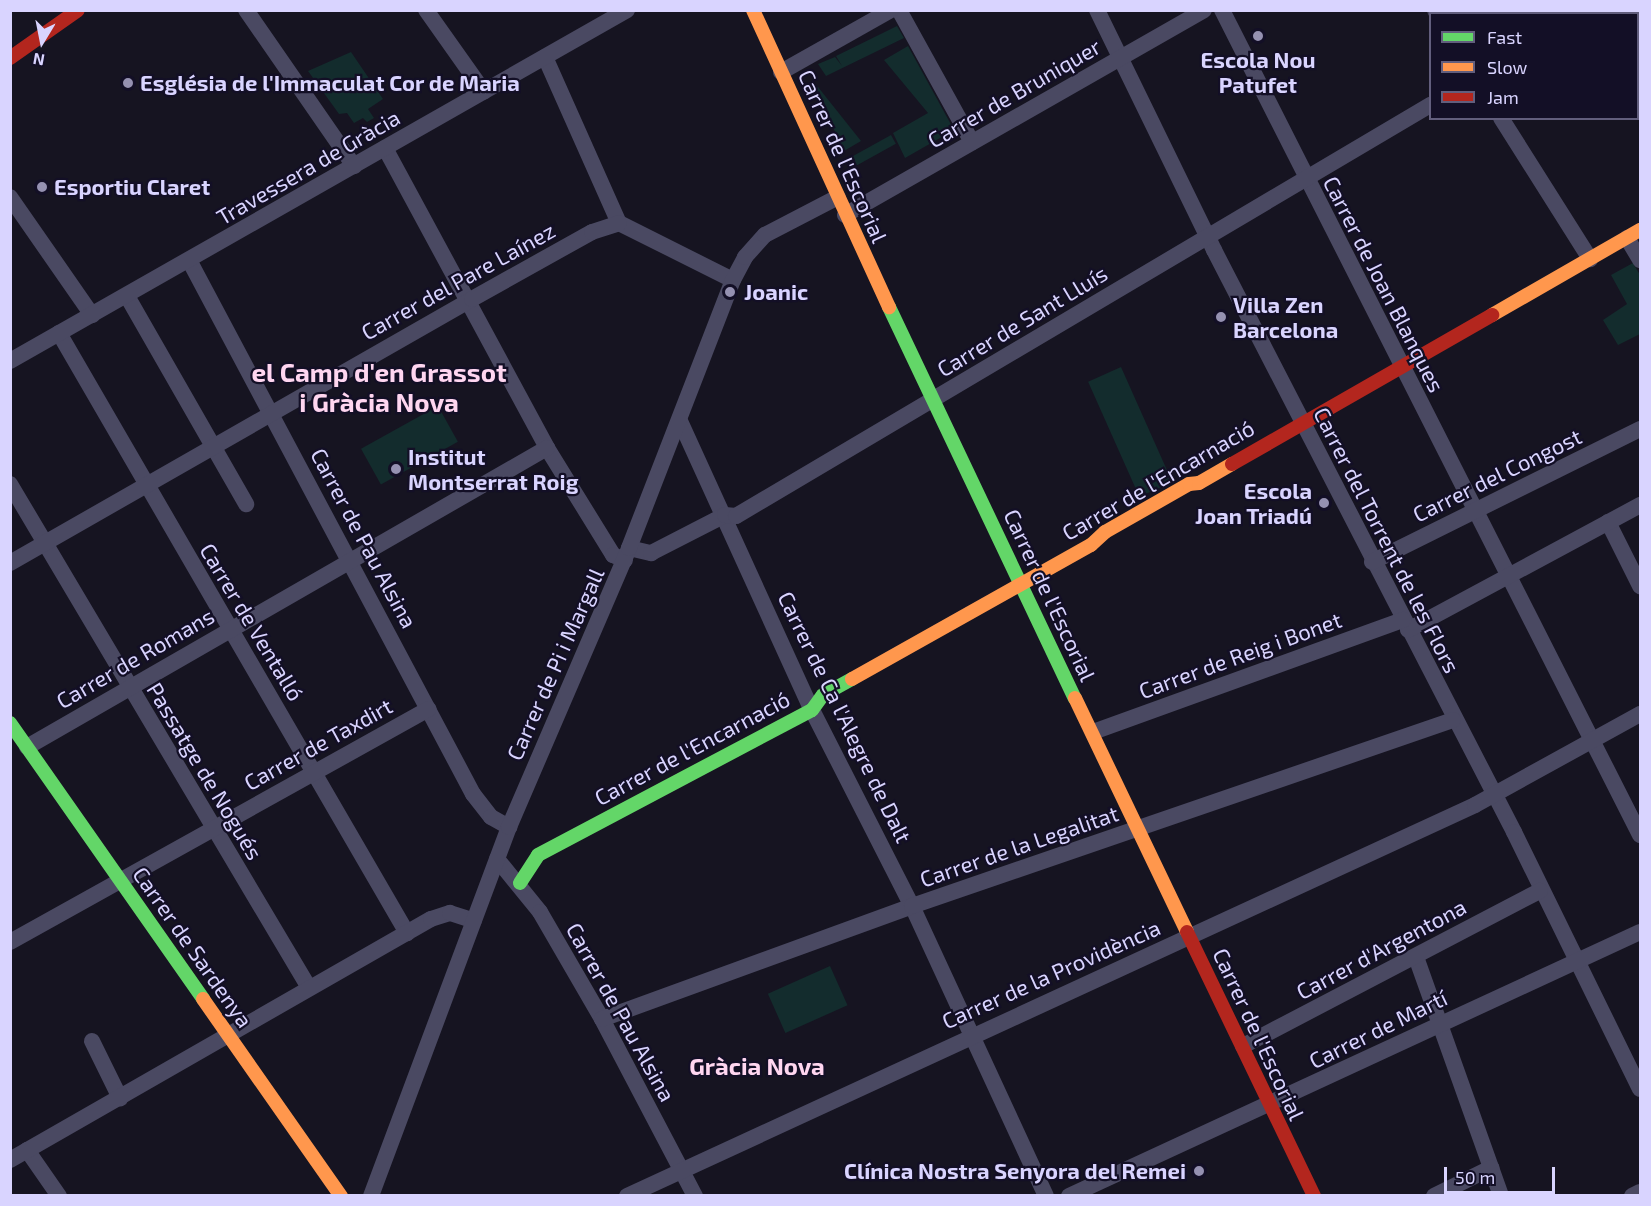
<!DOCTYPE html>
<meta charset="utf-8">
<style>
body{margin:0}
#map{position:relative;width:1651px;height:1206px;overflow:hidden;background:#161421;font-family:"Exo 2",sans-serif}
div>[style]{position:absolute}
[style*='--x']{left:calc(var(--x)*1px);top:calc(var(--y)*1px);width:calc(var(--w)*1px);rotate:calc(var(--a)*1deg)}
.green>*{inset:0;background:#132c2d;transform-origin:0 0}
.street>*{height:16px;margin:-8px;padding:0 8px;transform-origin:8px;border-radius:8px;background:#4a4962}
.fast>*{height:14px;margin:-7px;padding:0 7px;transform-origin:7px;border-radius:7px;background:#63d668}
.slow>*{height:14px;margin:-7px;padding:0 7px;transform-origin:7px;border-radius:7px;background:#ff974d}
.jam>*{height:14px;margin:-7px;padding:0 7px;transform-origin:7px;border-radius:7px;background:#b3261e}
.dots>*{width:16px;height:16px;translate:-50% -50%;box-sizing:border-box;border:3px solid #130f26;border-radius:50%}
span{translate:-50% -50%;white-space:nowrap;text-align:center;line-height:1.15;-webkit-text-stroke:4.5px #130f26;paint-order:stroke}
.poi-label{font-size:22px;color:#d9d4ff;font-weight:700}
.left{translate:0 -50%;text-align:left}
.right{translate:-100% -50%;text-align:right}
.street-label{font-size:22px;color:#d9d4ff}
.neighbourhood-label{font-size:24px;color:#ffd6f0;font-weight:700}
.quarter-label{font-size:26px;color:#ffd6f0;font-weight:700}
.frame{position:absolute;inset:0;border:12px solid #d9d4ff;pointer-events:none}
.legend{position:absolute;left:1429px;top:12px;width:210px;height:108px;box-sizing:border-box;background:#130f26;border:2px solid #625e7d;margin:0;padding:8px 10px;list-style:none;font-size:18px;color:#d9d4ff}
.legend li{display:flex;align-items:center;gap:12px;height:30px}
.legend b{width:30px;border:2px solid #625e7d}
.north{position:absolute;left:12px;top:12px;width:60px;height:60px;-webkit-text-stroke:4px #130f26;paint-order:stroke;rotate:190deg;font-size:16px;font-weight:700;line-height:24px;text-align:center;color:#d9d4ff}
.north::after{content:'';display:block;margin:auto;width:21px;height:27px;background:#d9d4ff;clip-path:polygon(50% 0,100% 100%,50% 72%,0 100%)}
.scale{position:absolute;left:1444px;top:1167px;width:111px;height:27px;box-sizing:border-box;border:3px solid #d9d4ff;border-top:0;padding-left:8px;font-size:18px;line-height:21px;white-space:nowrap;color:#d9d4ff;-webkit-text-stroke:4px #130f26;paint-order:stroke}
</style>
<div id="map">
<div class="green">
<div style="clip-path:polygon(897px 26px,904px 38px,826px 76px,818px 64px,835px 57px,842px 66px,836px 56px)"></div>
<div style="clip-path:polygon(908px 46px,954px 130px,905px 158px,893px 133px,928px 113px,884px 60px)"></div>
<div style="clip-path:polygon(351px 52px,383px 99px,368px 109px,374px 118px,367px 122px,363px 118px,354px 123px,347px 113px,339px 114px,308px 71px)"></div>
<div style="clip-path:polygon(814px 87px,818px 87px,861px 141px,844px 151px)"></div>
<div style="left:891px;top:135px;width:10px;height:49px;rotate:61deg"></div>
<div style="clip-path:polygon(1633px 263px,1640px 275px,1640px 334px,1618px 345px,1603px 320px,1627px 304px,1611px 275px)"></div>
<div style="left:1121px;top:367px;width:126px;height:36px;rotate:66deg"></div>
<div style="left:438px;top:406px;width:41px;height:88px;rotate:61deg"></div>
<div style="left:830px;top:966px;width:43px;height:68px;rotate:66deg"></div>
</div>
<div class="street">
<div style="--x:246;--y:10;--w:190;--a:55.3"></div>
<div style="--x:426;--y:10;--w:100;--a:54.7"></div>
<div style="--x:899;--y:10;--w:151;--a:61.1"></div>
<div style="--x:1097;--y:10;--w:267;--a:64"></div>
<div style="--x:1214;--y:250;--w:655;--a:62.73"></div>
<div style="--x:1514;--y:832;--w:286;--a:63.9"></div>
<div style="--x:1222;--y:10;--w:925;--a:63.13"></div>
<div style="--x:1435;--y:10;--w:4;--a:63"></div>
<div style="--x:1607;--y:10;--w:4;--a:63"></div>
<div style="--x:1586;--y:14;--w:6;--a:-39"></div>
<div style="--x:545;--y:57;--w:182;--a:66"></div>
<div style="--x:619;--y:223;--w:127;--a:26.6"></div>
<div style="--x:1638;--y:60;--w:5;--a:68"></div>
<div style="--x:781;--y:72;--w:126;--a:-29.4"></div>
<div style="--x:1501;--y:118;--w:167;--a:57.7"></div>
<div style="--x:385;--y:148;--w:341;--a:61.6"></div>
<div style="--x:547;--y:448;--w:126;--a:58.3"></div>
<div style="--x:613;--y:555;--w:13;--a:23"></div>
<div style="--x:10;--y:197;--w:144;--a:55.2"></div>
<div style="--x:845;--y:215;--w:413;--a:-29.7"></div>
<div style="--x:1627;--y:238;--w:26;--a:59"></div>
<div style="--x:189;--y:260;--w:605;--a:61.99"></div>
<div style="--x:473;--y:794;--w:29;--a:52"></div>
<div style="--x:491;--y:817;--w:21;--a:29"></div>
<div style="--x:127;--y:296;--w:240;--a:60.2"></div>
<div style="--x:59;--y:333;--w:694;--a:59.89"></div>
<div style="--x:10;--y:361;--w:710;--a:-29.63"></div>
<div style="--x:680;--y:421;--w:318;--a:65.5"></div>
<div style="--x:812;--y:710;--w:220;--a:63"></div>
<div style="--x:912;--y:906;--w:319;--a:65.2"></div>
<div style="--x:10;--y:484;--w:584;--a:59.31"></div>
<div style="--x:1608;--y:522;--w:72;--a:63.4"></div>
<div style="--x:629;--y:548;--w:23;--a:13"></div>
<div style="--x:651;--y:553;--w:83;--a:-27.2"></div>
<div style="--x:725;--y:515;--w:11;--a:5"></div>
<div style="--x:736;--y:516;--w:807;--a:-30.63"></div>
<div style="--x:1372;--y:562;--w:299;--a:-26.4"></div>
<div style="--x:10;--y:563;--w:532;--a:-29.74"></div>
<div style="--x:472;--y:299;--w:137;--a:-29.2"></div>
<div style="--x:592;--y:232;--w:28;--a:-18"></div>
<div style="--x:1408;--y:630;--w:264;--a:-28.3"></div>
<div style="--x:1093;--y:732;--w:330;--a:-19.9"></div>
<div style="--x:27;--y:747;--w:600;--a:-29.9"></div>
<div style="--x:497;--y:859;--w:68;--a:50.9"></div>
<div style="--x:540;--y:912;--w:124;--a:59.9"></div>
<div style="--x:602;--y:1019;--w:200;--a:62.3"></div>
<div style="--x:10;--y:942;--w:479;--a:-29.1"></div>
<div style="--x:1416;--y:957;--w:254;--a:70.4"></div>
<div style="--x:602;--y:1019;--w:330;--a:-20"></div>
<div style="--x:912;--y:906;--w:572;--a:-18.97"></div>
<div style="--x:92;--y:1041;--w:64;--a:63.8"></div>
<div style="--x:1243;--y:1046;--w:335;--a:-27.6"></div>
<div style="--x:27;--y:1150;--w:56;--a:55.2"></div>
<div style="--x:10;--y:1160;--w:485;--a:-29.8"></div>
<div style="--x:431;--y:919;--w:20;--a:-18"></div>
<div style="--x:450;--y:913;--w:25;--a:18"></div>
<div style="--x:371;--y:1196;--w:394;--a:-69.5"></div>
<div style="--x:509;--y:827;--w:304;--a:-66.7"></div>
<div style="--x:629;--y:548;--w:287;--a:-68.8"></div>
<div style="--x:733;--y:280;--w:26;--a:-62"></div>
<div style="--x:745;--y:257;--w:30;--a:-48"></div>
<div style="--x:765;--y:235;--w:82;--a:-27.5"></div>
<div style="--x:627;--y:1196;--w:934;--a:-24.75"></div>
<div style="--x:1475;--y:805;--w:188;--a:-28.9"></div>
<div style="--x:1069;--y:1196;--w:629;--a:-24.81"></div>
<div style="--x:1434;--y:1196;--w:64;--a:-26.2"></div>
<div style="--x:1632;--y:1196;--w:9;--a:-27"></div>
</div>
<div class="fast">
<div style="--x:889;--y:307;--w:433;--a:64.6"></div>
<div style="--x:10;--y:723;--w:337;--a:55"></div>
<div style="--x:520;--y:883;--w:33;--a:-57"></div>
<div style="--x:538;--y:855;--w:310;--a:-27.9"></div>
<div style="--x:812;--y:710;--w:19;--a:-54"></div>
<div style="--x:823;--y:695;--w:33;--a:-29"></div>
</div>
<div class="slow">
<div style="--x:753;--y:10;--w:327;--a:65.4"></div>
<div style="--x:1492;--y:315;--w:171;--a:-29.9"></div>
<div style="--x:852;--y:679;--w:274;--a:-29.3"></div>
<div style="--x:1091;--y:545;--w:19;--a:-43"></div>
<div style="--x:1105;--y:532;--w:97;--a:-29.7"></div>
<div style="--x:1189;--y:484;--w:10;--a:-6"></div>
<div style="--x:1199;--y:483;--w:38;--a:-30"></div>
<div style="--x:1075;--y:698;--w:259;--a:64.4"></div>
<div style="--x:203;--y:999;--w:241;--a:55"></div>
</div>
<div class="jam">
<div style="--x:10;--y:58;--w:83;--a:-35.2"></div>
<div style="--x:1232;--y:464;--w:300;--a:-29.8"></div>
<div style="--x:1187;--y:932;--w:293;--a:64.3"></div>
</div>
<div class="dots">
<div style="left:1258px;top:36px;background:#9591b1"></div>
<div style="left:128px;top:83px;background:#9591b1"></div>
<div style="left:42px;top:187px;background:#9591b1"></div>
<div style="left:730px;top:292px;background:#9591b1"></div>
<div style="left:1221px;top:317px;background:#9591b1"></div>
<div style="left:396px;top:469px;background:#9591b1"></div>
<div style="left:1324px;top:503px;background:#9591b1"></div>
<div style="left:1199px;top:1171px;background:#9591b1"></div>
</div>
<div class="poi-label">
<span style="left:1258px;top:72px">Escola Nou<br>Patufet</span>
<span class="left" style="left:140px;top:83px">Església de l'Immaculat Cor de Maria</span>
<span class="left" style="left:54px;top:187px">Esportiu Claret</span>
<span class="left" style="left:744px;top:292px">Joanic</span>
<span class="left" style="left:1233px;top:317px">Villa Zen<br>Barcelona</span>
<span class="left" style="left:408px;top:469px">Institut<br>Montserrat Roig</span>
<span class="right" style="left:1312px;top:503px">Escola<br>Joan Triadú</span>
<span class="right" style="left:1186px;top:1171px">Clínica Nostra Senyora del Remei</span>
</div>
<div class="street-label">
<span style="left:1014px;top:93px;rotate:-30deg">Carrer de Bruniquer</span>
<span style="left:843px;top:156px;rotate:66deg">Carrer de l'Escorial</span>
<span style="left:308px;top:167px;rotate:-30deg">Travessera de Gràcia</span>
<span style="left:458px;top:281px;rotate:-29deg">Carrer del Pare Laínez</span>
<span style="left:1384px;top:284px;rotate:63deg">Carrer de Joan Blanques</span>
<span style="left:1022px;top:321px;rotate:-31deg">Carrer de Sant Lluís</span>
<span style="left:1497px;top:475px;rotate:-26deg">Carrer del Congost</span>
<span style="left:1158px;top:480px;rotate:-30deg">Carrer de l'Encarnació</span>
<span style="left:364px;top:538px;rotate:62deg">Carrer de Pau Alsina</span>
<span style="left:1387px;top:540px;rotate:63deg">Carrer del Torrent de les Flors</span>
<span style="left:1050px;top:595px;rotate:65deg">Carrer de l'Escorial</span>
<span style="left:252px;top:622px;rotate:59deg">Carrer de Ventalló</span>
<span style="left:1240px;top:655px;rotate:-20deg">Carrer de Reig i Bonet</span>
<span style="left:135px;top:658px;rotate:-30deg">Carrer de Romans</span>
<span style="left:555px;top:664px;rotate:-66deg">Carrer de Pi i Margall</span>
<span style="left:845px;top:717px;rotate:64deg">Carrer de Ca l'Alegre de Dalt</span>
<span style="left:318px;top:744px;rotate:-29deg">Carrer de Taxdirt</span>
<span style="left:692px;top:748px;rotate:-28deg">Carrer de l'Encarnació</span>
<span style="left:205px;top:771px;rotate:59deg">Passatge de Nogués</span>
<span style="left:1019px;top:846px;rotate:-19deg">Carrer de la Legalitat</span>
<span style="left:193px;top:947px;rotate:55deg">Carrer de Sardenya</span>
<span style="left:1381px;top:949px;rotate:-28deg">Carrer d'Argentona</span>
<span style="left:1051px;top:974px;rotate:-24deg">Carrer de la Providència</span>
<span style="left:621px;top:1012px;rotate:61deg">Carrer de Pau Alsina</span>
<span style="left:1378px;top:1029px;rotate:-26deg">Carrer de Martí</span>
<span style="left:1259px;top:1034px;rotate:65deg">Carrer de l'Escorial</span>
</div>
<div class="neighbourhood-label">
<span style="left:757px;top:1066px">Gràcia Nova</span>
</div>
<div class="quarter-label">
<span style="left:379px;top:387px">el Camp d'en Grassot<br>i Gràcia Nova</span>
</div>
<div class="frame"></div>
<ul class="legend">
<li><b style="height:8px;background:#63d668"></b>Fast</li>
<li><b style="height:8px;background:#ff974d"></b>Slow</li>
<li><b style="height:8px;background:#b3261e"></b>Jam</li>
</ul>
<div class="north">N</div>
<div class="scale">50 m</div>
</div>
